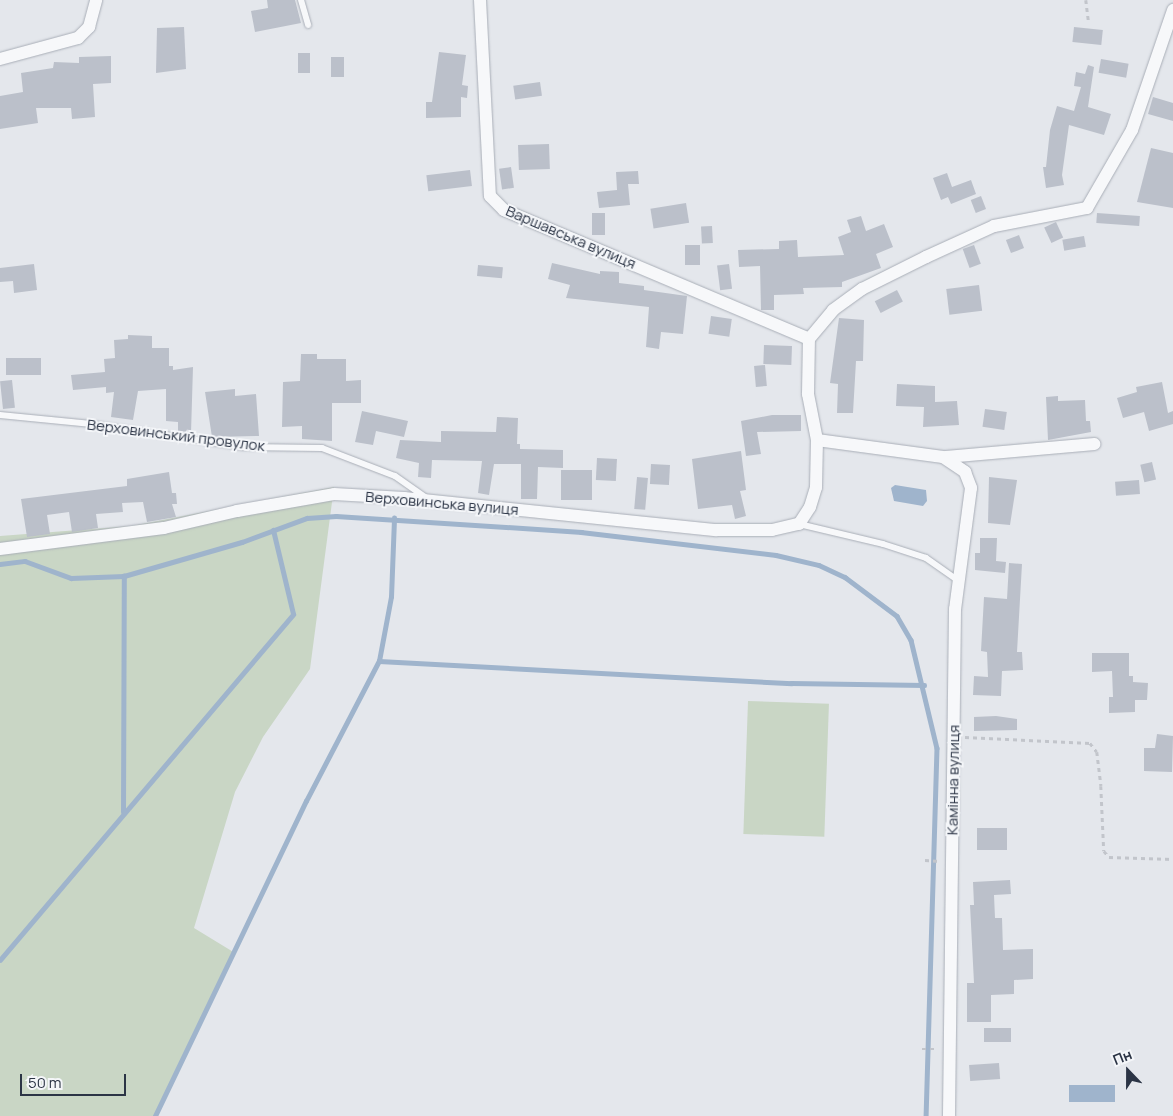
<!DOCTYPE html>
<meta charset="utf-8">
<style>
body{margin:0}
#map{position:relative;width:1173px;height:1116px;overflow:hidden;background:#e4e7ec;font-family:Manrope,sans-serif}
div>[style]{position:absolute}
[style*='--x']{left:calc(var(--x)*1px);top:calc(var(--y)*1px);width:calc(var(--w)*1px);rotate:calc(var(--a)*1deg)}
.green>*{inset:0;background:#c9d6c5;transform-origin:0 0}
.water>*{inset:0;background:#9fb4cc;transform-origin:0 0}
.stream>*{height:4.5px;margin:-2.25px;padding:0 2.25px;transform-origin:2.25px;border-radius:2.25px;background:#9fb4cc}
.building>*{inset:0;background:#bbc0ca;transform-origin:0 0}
.path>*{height:2.5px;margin-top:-1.25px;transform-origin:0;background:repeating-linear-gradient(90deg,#c2c5cb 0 4px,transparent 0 8px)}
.roads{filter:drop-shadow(0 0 1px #a9aeb7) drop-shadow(0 0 1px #a9aeb7)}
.service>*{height:6px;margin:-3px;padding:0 3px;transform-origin:3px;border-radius:3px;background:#f7f8fa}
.minor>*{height:12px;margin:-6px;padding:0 6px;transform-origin:6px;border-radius:6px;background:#f7f8fa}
span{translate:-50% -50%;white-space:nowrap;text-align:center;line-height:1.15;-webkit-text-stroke:4px #f4f6f9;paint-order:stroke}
.street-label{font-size:15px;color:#2b3445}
.north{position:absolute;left:1103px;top:1046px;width:50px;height:50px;-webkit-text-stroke:4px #f4f6f9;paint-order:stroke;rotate:338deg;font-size:14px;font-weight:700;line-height:20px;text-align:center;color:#2b3445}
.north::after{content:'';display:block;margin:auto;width:18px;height:22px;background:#2b3445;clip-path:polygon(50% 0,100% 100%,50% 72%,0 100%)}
.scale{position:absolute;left:20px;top:1074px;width:106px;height:22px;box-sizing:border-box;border:2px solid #2b3445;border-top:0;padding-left:6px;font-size:15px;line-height:18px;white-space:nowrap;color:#2b3445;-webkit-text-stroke:4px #f4f6f9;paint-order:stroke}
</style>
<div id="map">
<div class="green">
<div style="clip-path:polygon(334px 487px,310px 669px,263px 737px,235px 792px,194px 928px,235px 953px,157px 1116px,0 1116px,0 536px,131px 526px)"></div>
<div style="left:748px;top:701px;width:81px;height:133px;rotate:2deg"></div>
</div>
<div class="water">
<div style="clip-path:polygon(895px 485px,926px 490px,927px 501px,923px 506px,894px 501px,891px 488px)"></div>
<div style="left:1115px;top:1085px;width:17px;height:46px;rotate:90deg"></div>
</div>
<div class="stream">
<div style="--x:0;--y:564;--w:25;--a:-7"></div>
<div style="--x:25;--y:561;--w:49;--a:20.3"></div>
<div style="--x:71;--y:578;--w:53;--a:-2.2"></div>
<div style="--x:379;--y:661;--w:413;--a:3.1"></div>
<div style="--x:791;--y:683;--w:133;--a:0.9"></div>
<div style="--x:123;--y:812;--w:236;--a:-89.8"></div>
<div style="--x:124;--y:576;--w:123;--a:-16.1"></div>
<div style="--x:242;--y:542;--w:69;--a:-20.3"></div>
<div style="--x:307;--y:518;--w:29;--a:-4"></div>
<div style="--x:336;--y:516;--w:246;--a:3.7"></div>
<div style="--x:581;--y:532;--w:196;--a:6.7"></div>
<div style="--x:776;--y:555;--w:44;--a:13.1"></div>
<div style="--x:819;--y:565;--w:29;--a:25"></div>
<div style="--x:845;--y:577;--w:65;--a:36.9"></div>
<div style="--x:897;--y:616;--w:28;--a:60"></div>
<div style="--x:911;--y:640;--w:111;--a:76.5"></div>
<div style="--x:937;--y:748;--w:368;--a:91.7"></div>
<div style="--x:0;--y:960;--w:453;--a:-49.7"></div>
<div style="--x:293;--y:614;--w:86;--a:-103.4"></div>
<div style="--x:155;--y:1116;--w:349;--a:-64.4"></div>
<div style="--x:306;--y:801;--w:158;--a:-62.5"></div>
<div style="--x:379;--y:661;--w:65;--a:-79.4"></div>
<div style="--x:391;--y:597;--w:79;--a:-87.8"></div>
</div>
<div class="building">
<div style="clip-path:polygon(267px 0,295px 0,301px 23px,255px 32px,251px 11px,268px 8px)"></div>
<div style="clip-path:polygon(184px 27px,186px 69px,156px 73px,157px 28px)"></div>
<div style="left:1074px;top:27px;width:29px;height:15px;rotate:6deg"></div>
<div style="clip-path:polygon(439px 52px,466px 55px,462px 85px,468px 86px,467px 98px,461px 97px,461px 117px,426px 118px,426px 102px,432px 102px)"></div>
<div style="left:298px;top:53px;width:12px;height:20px"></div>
<div style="clip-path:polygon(111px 56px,111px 83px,93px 84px,95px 117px,72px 119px,71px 108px,36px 108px,38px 123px,0 129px,0 96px,23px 92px,21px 73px,53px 68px,54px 62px,79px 63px,79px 57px)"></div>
<div style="left:331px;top:57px;width:13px;height:20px"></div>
<div style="left:1101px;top:59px;width:28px;height:14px;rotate:10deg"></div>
<div style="clip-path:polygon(1088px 65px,1094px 67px,1088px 107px,1111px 114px,1104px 135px,1069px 125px,1062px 175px,1064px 185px,1046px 188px,1043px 167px,1046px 167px,1050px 130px,1057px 106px,1074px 111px,1081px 87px,1074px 86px,1076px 72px,1085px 74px)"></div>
<div style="left:540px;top:82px;width:14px;height:27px;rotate:82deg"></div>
<div style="clip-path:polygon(1153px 97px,1173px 103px,1173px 121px,1148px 114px)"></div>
<div style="left:549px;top:144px;width:25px;height:31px;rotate:88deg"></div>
<div style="clip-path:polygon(1151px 148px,1173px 153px,1173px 208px,1137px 202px)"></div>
<div style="left:511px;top:167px;width:21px;height:12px;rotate:82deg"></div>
<div style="left:470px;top:170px;width:16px;height:44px;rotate:83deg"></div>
<div style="clip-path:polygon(638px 171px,639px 184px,628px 184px,630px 205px,599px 208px,597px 192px,617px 190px,616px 172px)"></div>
<div style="clip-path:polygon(947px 173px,952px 187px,971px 180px,976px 194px,951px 204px,948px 197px,941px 200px,933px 178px)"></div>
<div style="left:981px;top:196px;width:14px;height:11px;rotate:69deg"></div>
<div style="left:686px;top:203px;width:20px;height:36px;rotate:81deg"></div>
<div style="left:605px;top:213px;width:22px;height:13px;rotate:90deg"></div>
<div style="left:1097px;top:213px;width:43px;height:10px;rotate:4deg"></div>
<div style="clip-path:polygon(861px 216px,866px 231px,884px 224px,893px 247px,876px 254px,881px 268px,842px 282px,842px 287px,803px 288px,804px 294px,774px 295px,774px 310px,761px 310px,760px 266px,739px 267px,738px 250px,779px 249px,779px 241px,797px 240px,798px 257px,844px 255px,838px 237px,851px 232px,847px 220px)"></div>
<div style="left:1056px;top:222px;width:17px;height:13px;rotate:65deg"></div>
<div style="left:712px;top:226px;width:17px;height:11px;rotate:87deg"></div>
<div style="left:1019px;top:235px;width:14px;height:14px;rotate:69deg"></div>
<div style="left:1084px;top:236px;width:11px;height:22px;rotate:80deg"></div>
<div style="left:685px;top:245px;width:15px;height:20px"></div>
<div style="left:974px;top:245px;width:20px;height:12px;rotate:70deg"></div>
<div style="clip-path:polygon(552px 263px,600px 274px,600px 271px,619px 272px,619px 283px,644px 286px,644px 290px,687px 296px,683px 334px,661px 332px,659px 349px,646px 347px,649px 307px,566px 298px,570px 285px,548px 279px)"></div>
<div style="clip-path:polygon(34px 264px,37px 290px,14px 293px,13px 281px,0 282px,0 268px)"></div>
<div style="left:729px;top:264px;width:25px;height:12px;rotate:83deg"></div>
<div style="left:478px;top:265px;width:25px;height:11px;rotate:5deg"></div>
<div style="left:979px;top:285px;width:26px;height:33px;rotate:83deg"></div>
<div style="left:897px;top:290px;width:13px;height:25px;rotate:63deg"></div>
<div style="left:711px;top:316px;width:21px;height:18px;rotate:8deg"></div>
<div style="clip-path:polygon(839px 318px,864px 320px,863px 361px,856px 361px,853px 413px,837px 413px,838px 384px,830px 383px)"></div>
<div style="clip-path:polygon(128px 335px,152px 336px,152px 348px,169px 348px,169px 366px,173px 366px,173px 370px,193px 367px,191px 433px,178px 432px,178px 422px,166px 421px,166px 389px,138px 391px,133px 420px,111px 417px,114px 392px,106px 393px,106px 387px,73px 390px,71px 375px,105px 372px,104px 359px,115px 358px,114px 340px,128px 339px)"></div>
<div style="left:764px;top:345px;width:28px;height:19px;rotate:2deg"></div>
<div style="clip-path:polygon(301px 354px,317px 354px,317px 359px,346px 359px,346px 381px,361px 380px,361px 403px,332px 403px,332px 441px,302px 439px,302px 426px,282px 427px,283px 382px,300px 381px)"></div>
<div style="left:41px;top:358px;width:17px;height:35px;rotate:90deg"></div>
<div style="left:765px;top:365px;width:21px;height:11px;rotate:85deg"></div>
<div style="left:12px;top:380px;width:28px;height:12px;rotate:84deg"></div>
<div style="clip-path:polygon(1162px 382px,1168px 413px,1173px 411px,1173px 424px,1149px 431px,1144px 412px,1123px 418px,1117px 398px,1137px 392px,1136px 387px)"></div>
<div style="clip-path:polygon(897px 384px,935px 386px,935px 402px,957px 401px,959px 425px,923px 427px,924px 407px,896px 406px)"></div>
<div style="clip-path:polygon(235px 389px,235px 396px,256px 394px,259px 436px,212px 437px,205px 392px)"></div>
<div style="clip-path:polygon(1058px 396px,1058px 401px,1085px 400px,1086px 421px,1090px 421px,1091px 432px,1048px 440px,1046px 397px)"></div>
<div style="left:985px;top:409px;width:22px;height:18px;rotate:8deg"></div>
<div style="clip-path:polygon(362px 411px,408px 421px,404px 437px,376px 431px,373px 445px,355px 442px)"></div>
<div style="clip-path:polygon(772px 415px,801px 415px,801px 431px,757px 432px,761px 454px,746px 456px,741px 421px)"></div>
<div style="clip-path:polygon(497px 417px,518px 418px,517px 444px,520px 444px,520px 449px,563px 450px,563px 468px,538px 467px,537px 499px,521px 499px,521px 464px,494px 464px,489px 495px,478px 493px,482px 461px,432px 460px,431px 478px,418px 477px,419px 463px,396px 458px,400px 440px,441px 442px,441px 431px,496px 432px)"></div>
<div style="clip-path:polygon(741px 451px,746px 490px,740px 491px,746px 516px,735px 519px,732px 505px,698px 509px,692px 459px)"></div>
<div style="left:597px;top:458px;width:20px;height:22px;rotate:3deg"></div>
<div style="left:1152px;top:462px;width:18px;height:12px;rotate:77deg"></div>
<div style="left:651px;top:464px;width:19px;height:20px;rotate:3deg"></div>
<div style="left:561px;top:470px;width:31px;height:30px"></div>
<div style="clip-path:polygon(169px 472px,172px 493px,176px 493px,177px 504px,172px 504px,176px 517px,147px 522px,143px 502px,122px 503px,123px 512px,96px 514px,98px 528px,72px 532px,69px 512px,47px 515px,50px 534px,27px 537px,21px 499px,127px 486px,127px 479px)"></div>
<div style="left:637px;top:477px;width:11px;height:32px;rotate:5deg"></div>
<div style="clip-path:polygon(989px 477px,1017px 480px,1010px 525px,988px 523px)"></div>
<div style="left:1139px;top:480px;width:14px;height:24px;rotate:86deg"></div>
<div style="clip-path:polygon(980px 538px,997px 538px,996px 561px,1006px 562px,1005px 573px,975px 570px,975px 553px,980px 553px)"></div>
<div style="clip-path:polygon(1009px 563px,1022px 564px,1017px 652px,1022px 652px,1023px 670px,1002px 671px,1001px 696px,973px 695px,974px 676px,988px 677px,987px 652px,981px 651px,984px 597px,1007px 599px)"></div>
<div style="clip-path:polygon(1092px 653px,1129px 653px,1129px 676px,1133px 676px,1133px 682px,1148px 683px,1147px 700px,1135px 700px,1135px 712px,1109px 713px,1109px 697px,1113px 697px,1112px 671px,1092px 672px)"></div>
<div style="clip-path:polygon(996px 716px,1017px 719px,1017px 730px,974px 731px,974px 717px)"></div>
<div style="clip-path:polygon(1157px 734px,1173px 736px,1172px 772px,1144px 771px,1144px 748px,1155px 748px)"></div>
<div style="left:977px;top:828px;width:30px;height:22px"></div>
<div style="clip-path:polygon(1010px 880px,1011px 894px,994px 895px,995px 918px,1002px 918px,1003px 950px,1033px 949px,1033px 979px,1014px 980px,1014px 994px,991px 995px,991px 1022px,967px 1022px,967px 983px,974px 983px,970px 905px,974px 905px,973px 882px)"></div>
<div style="left:1011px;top:1028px;width:14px;height:27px;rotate:90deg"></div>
<div style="left:999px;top:1063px;width:16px;height:30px;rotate:86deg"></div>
</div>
<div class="path">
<div style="--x:1086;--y:0;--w:23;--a:83"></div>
<div style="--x:965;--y:737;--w:125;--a:2.7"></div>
<div style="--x:1090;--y:743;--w:11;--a:52"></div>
<div style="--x:1097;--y:752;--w:34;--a:83"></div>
<div style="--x:1101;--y:786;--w:65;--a:87.4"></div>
<div style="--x:1104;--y:851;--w:8;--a:50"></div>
<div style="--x:1109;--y:857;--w:64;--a:1.8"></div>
<div style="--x:925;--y:860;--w:15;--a:4"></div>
<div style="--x:922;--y:1049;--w:16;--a:0"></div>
</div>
<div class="roads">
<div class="service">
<div style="--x:301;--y:0;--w:26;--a:74"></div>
<div style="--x:0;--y:415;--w:92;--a:5.6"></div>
<div style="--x:92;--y:424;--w:153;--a:8.7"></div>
<div style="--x:243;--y:447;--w:79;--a:0.7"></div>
<div style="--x:322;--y:448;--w:78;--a:21"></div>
<div style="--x:395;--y:476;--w:37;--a:35"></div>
<div style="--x:799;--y:524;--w:86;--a:13.4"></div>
<div style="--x:883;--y:544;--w:45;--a:18"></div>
<div style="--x:926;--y:558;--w:39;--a:35"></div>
</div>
<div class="minor">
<div style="--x:480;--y:0;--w:196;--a:87.1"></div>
<div style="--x:490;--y:196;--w:20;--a:45"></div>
<div style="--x:504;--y:210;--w:331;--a:22.9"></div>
<div style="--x:0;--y:59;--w:81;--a:-15.1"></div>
<div style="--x:78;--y:38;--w:16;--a:-45"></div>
<div style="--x:89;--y:27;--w:28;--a:-75"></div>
<div style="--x:817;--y:440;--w:127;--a:7.7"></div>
<div style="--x:943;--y:457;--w:27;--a:34"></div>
<div style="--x:965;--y:472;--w:17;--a:69"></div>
<div style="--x:971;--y:488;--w:122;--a:97.5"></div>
<div style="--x:955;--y:609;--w:507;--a:90.68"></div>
<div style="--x:946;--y:457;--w:149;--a:-5"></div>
<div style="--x:0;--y:549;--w:165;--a:-7.3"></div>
<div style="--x:164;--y:528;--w:75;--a:-13.1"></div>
<div style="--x:237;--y:511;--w:98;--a:-9.9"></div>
<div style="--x:334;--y:494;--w:70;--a:3.3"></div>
<div style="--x:404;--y:498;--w:314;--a:5.9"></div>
<div style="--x:716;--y:530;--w:56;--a:0"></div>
<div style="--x:772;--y:530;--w:28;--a:-13"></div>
<div style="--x:799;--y:524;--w:20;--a:-57"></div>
<div style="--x:810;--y:507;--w:21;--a:-73"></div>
<div style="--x:816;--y:487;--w:47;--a:-88.8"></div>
<div style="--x:817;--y:440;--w:47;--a:-101.1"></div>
<div style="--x:808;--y:394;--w:55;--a:-89"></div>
<div style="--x:809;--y:339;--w:38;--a:-50"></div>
<div style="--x:833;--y:310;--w:36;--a:-36"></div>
<div style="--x:862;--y:289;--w:72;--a:-26.6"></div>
<div style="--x:926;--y:257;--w:75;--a:-24.5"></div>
<div style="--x:994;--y:226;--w:95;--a:-11"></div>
<div style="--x:1087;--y:208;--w:90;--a:-60"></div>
<div style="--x:1132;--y:130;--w:127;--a:-71.1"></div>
</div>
</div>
<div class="street-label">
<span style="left:571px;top:237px;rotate:23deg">Варшавська вулиця</span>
<span style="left:176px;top:435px;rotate:7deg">Верховинський провулок</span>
<span style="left:442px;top:503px;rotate:5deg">Верховинська вулиця</span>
<span style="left:953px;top:780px;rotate:-89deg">Камінна вулиця</span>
</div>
<div class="north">Пн</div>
<div class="scale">50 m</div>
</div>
